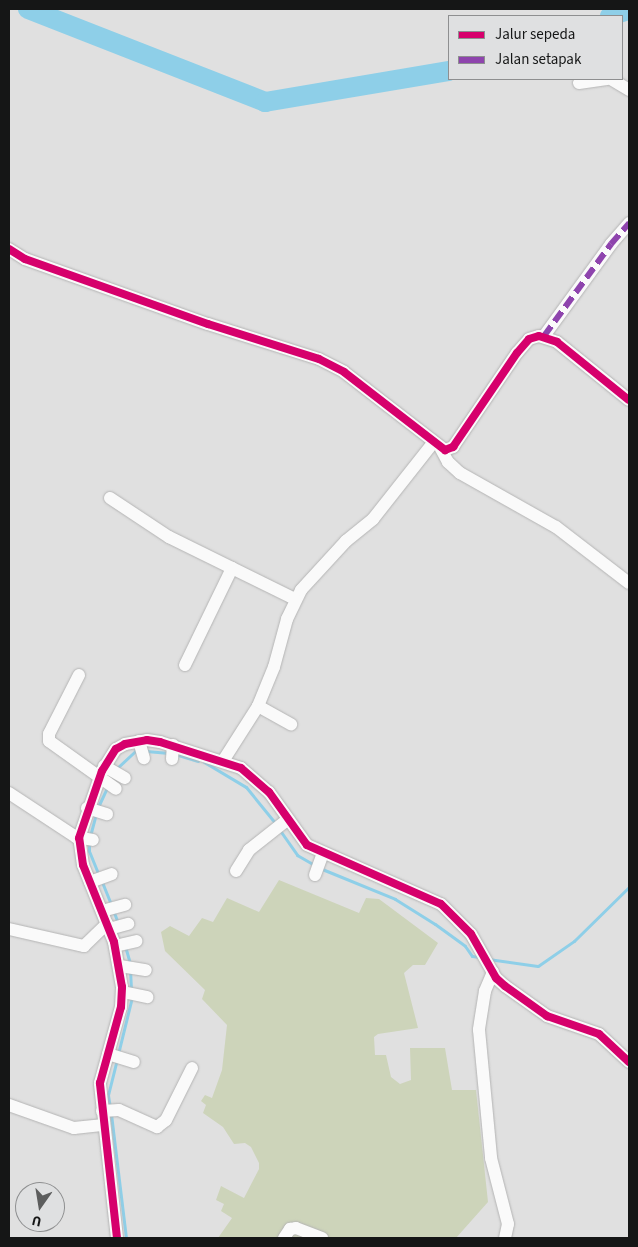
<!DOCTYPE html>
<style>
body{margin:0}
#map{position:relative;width:638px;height:1247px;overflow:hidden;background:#e0e0e0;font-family:"Source Sans 3",sans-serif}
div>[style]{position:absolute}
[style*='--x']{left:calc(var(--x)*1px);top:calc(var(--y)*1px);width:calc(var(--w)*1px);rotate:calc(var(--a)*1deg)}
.green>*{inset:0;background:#cdd4ba}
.stream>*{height:3px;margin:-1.5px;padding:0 1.5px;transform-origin:1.5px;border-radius:1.5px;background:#8ecfe8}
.river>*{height:20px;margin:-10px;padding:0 10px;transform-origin:10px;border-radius:10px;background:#8ecfe8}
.roads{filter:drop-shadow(0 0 1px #b4b4b4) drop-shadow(0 0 1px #b4b4b4)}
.street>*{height:12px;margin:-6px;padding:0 6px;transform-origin:6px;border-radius:6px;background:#fafafa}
.quiet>*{height:6px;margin-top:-3px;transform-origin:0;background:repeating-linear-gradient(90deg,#8e44ad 0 12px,transparent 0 18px)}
.cycleway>*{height:8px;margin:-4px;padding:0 4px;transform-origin:4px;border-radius:4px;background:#d6006c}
span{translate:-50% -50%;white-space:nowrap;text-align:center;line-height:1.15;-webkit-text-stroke:4px #dfe0e1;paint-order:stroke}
.frame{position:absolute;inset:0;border:10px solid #151616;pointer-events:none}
.legend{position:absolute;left:448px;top:15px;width:175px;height:65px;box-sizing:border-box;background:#dfe0e1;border:1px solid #8e8f90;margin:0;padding:6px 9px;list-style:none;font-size:15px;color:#151616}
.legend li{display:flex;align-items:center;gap:10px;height:25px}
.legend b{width:25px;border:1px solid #8e8f90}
.north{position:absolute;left:15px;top:1182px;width:50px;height:50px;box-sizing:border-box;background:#dfe0e1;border:1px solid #8e8f90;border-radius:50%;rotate:193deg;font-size:14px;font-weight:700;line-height:20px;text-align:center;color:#151616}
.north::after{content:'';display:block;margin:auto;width:18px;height:22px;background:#5c5d5d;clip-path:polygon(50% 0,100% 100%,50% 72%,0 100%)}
</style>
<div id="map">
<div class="green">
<div style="clip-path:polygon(279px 880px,359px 913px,366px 898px,379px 899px,438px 943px,425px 965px,413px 965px,404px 973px,418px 1028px,378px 1034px,374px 1037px,375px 1055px,386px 1055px,391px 1077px,400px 1084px,411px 1080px,410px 1048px,445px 1048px,452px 1090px,476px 1090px,488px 1202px,456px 1238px,218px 1238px,232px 1218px,221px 1211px,224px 1204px,216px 1200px,221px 1186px,244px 1198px,259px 1169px,259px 1163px,251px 1147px,245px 1143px,234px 1144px,223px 1127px,203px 1113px,206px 1105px,201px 1101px,205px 1095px,212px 1098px,222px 1070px,227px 1025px,202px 999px,205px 990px,165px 951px,161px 932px,170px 926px,189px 936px,202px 918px,213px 922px,227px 898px,259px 912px)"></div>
</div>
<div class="stream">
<div style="--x:146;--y:751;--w:23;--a:5"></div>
<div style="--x:175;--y:754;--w:24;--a:17"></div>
<div style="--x:204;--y:762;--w:49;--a:30.8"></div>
<div style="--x:246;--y:787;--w:48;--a:51"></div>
<div style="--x:116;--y:769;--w:26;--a:-43"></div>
<div style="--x:135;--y:751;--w:5;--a:0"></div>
<div style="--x:98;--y:807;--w:21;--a:-65"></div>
<div style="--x:279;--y:829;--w:32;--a:55"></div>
<div style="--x:297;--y:855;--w:20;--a:30"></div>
<div style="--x:90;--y:836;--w:24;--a:-75"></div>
<div style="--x:89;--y:842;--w:9;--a:90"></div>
<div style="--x:89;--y:851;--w:27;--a:68"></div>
<div style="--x:322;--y:869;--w:79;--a:22.3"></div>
<div style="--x:395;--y:899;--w:47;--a:32"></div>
<div style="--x:435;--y:924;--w:37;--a:36"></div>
<div style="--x:465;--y:946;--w:12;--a:55"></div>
<div style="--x:472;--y:956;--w:8;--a:7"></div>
<div style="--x:102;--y:882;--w:24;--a:68"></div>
<div style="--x:113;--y:910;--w:14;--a:69"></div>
<div style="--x:125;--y:946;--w:19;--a:74"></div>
<div style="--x:488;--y:959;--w:50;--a:8"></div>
<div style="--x:538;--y:966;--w:44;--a:-34.8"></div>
<div style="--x:574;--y:941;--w:77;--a:-44.5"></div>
<div style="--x:130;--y:970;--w:21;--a:87"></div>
<div style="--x:118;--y:1054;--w:59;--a:-76.2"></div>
<div style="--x:110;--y:1108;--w:13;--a:-99"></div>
<div style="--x:108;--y:1095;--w:36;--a:-76"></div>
<div style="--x:111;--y:1114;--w:125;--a:83.1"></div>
</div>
<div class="river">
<div style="--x:28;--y:9;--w:255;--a:21.4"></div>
<div style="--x:265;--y:102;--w:187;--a:-9.6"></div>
<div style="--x:610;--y:16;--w:20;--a:-18"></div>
</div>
<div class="roads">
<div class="street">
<div style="--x:611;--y:79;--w:21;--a:31"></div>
<div style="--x:579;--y:83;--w:28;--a:-8"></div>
<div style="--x:9;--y:249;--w:19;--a:32"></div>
<div style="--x:25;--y:259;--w:194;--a:19.6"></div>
<div style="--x:208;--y:324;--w:116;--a:17.5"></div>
<div style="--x:319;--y:359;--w:28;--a:27"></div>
<div style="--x:344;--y:372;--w:128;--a:37.7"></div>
<div style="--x:445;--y:450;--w:9;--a:-21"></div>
<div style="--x:453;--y:447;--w:114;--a:-55.8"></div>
<div style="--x:517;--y:353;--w:18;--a:-49"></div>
<div style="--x:529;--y:339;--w:10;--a:-17"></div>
<div style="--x:539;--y:336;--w:19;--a:18"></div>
<div style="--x:557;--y:342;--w:92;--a:38.9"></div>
<div style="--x:544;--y:336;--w:114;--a:-53.9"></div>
<div style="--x:611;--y:244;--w:28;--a:-49"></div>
<div style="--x:441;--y:449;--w:15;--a:62"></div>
<div style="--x:448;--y:462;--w:16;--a:43"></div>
<div style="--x:460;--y:473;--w:110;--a:29.4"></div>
<div style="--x:556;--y:527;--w:92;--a:37.5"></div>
<div style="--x:110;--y:498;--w:71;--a:33.5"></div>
<div style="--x:169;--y:537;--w:140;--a:26.2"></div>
<div style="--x:185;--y:665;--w:108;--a:-64.1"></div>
<div style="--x:79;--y:675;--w:66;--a:117"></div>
<div style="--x:49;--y:734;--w:7;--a:90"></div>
<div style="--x:49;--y:741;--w:82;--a:35.6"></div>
<div style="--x:258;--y:706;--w:38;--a:29"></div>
<div style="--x:139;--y:741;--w:18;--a:74"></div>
<div style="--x:172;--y:759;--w:14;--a:-86"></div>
<div style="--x:223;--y:761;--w:65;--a:-57.5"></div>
<div style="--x:258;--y:706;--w:42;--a:-67.7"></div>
<div style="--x:274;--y:667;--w:50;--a:-74.8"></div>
<div style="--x:287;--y:619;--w:32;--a:-64"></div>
<div style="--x:301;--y:590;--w:67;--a:-47.4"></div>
<div style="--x:346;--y:541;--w:35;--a:-39"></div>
<div style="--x:373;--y:519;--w:97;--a:-51.7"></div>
<div style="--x:104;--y:766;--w:24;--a:30"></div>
<div style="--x:9;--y:793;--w:80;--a:33.3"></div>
<div style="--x:76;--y:837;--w:17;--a:10"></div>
<div style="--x:87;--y:808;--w:21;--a:17"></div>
<div style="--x:236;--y:871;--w:25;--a:-58"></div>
<div style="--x:249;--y:850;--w:48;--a:-38.3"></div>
<div style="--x:315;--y:875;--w:23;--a:-70"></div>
<div style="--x:90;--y:882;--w:23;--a:-20"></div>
<div style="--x:102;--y:911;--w:24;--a:-15"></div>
<div style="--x:9;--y:929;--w:77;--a:12.8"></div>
<div style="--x:84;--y:946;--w:32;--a:-44"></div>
<div style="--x:109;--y:929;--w:20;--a:-15"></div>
<div style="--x:115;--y:946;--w:22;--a:-13"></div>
<div style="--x:120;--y:966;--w:26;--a:9"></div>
<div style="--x:493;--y:972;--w:21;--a:113"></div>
<div style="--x:485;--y:991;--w:39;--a:99"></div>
<div style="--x:479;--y:1030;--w:129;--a:84.6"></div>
<div style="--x:491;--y:1158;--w:68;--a:75.6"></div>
<div style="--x:508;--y:1224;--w:14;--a:102"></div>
<div style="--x:123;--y:992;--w:25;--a:12"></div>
<div style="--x:108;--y:1054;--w:27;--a:17"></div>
<div style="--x:9;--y:1105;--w:69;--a:19.5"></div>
<div style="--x:74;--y:1128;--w:30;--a:-6"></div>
<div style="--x:102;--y:1111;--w:17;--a:-3"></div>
<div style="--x:119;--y:1110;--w:42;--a:24.1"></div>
<div style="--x:157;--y:1127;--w:11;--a:-38"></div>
<div style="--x:166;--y:1120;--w:58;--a:-63.4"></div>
<div style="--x:117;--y:1238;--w:156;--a:-96.3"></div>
<div style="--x:100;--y:1083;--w:79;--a:-74.6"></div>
<div style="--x:121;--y:1007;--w:20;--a:-87"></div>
<div style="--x:122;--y:987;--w:46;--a:-100.1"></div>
<div style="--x:114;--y:942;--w:83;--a:-111.9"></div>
<div style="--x:83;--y:865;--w:27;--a:-98"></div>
<div style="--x:79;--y:838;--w:71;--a:-71.1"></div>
<div style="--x:102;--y:771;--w:26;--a:-58"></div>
<div style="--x:116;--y:749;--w:10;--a:-29"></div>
<div style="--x:125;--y:744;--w:22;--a:-10"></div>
<div style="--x:147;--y:740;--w:13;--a:9"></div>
<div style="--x:160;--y:742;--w:85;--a:17.8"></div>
<div style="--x:241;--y:768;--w:37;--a:41"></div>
<div style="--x:269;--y:792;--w:65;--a:54.4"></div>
<div style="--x:307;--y:845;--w:146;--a:23.8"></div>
<div style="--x:441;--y:904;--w:42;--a:45"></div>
<div style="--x:471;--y:934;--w:51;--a:60.4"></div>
<div style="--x:496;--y:978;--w:12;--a:42"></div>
<div style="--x:505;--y:986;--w:52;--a:35.5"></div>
<div style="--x:547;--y:1016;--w:55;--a:19.1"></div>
<div style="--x:599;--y:1034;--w:41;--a:43"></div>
<div style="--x:284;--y:1238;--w:11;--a:-56"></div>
<div style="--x:290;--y:1229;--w:6;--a:-9"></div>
<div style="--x:296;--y:1228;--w:28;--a:21"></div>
</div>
</div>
<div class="quiet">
<div style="--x:544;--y:336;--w:114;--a:-53.9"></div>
<div style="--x:611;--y:244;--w:28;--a:-49"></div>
</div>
<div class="cycleway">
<div style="--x:9;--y:249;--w:19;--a:32"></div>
<div style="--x:25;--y:259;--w:194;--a:19.6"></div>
<div style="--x:208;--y:324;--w:116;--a:17.5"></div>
<div style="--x:319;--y:359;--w:28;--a:27"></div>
<div style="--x:344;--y:372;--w:128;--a:37.7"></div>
<div style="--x:445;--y:450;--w:9;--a:-21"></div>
<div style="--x:453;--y:447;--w:114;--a:-55.8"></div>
<div style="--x:517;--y:353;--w:18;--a:-49"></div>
<div style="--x:529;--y:339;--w:10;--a:-17"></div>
<div style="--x:539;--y:336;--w:19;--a:18"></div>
<div style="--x:557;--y:342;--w:92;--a:38.9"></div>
<div style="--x:117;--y:1238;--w:156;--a:-96.3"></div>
<div style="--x:100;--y:1083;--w:79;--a:-74.6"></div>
<div style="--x:121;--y:1007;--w:20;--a:-87"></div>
<div style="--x:122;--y:987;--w:46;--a:-100.1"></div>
<div style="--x:114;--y:942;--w:83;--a:-111.9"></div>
<div style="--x:83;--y:865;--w:27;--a:-98"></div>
<div style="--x:79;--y:838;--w:71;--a:-71.1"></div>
<div style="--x:102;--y:771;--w:26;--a:-58"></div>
<div style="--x:116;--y:749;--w:10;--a:-29"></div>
<div style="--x:125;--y:744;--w:22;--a:-10"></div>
<div style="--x:147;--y:740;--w:13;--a:9"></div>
<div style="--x:160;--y:742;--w:85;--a:17.8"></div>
<div style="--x:241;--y:768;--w:37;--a:41"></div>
<div style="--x:269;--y:792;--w:65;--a:54.4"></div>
<div style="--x:307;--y:845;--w:146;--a:23.8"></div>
<div style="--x:441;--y:904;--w:42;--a:45"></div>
<div style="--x:471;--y:934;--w:51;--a:60.4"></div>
<div style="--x:496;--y:978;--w:12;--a:42"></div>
<div style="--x:505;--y:986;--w:52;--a:35.5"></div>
<div style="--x:547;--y:1016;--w:55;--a:19.1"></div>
<div style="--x:599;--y:1034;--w:41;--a:43"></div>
</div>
<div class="frame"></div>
<ul class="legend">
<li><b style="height:6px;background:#d6006c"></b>Jalur sepeda</li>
<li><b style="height:6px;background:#8e44ad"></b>Jalan setapak</li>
</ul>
<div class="north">U</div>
</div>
